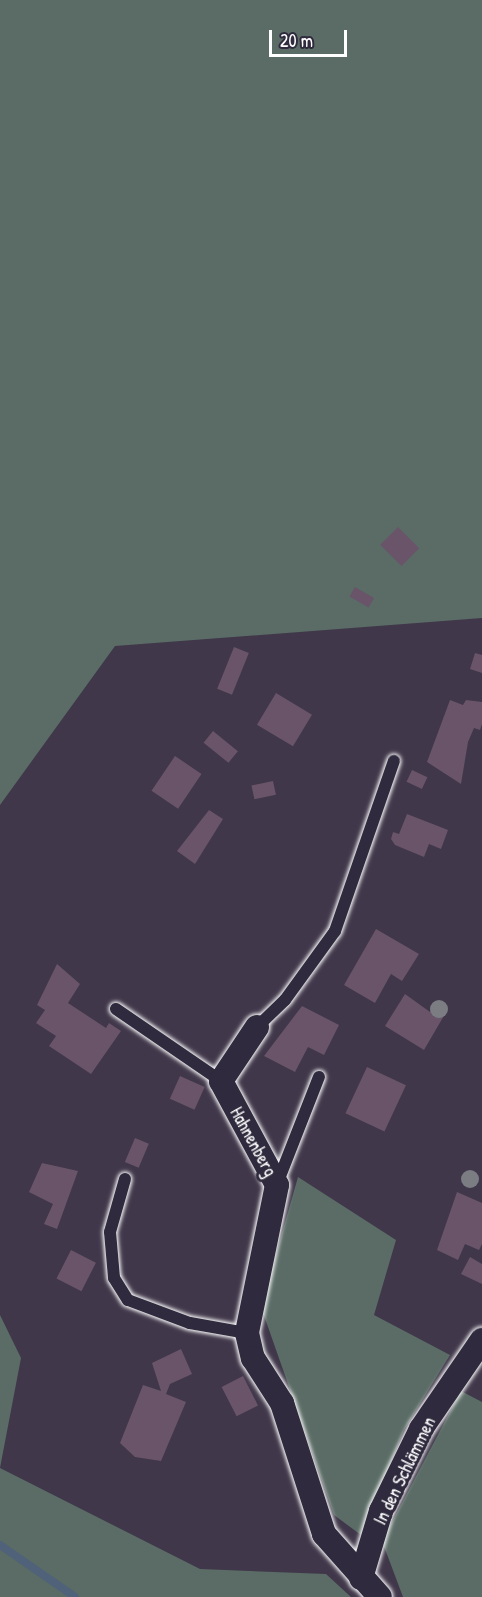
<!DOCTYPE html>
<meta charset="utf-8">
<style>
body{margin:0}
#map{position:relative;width:482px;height:1597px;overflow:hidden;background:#40374a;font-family:"Patrick Hand",sans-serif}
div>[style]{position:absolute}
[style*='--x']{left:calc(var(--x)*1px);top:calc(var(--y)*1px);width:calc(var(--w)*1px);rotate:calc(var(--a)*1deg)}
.green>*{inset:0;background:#5a6c65}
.stream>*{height:8px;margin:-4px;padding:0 4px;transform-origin:4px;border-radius:4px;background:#4f627a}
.building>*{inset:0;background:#695469;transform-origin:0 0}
.roads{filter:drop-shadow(0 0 2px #fff) drop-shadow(0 0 2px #fff)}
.lane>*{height:12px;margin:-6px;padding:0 6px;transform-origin:6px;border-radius:6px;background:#2f2a3d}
.street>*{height:24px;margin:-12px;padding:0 12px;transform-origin:12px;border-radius:12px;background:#2f2a3d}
.trees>*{width:18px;height:18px;margin:-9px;border-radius:50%;background:#7b7d83}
span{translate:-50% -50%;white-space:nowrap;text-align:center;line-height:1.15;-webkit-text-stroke:6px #2f2a3d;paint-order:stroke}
.street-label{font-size:18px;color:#fff}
.scale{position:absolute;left:269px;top:30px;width:78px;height:27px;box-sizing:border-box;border:3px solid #fff;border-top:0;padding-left:8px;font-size:18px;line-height:21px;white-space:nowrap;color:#fff;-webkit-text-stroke:4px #2f2a3d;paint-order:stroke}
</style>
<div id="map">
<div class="green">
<div style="clip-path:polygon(0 0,482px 0,482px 618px,115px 646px,0 805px)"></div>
<div style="clip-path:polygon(298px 1177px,396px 1240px,374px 1315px,450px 1355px,404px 1430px,361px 1535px,334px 1515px,261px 1307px)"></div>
<div style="clip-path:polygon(0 1315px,21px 1358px,0 1468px,200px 1569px,326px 1574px,351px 1597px,0 1597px)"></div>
<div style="clip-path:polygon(461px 1391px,482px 1402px,482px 1597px,403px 1597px,382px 1541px)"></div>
</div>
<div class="stream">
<div style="--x:0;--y:1545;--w:91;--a:34.7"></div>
</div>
<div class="building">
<div style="left:398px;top:527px;width:30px;height:25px;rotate:45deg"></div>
<div style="left:355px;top:587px;width:22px;height:11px;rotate:30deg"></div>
<div style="left:234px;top:647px;width:16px;height:45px;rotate:22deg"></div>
<div style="clip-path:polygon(475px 653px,482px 655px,482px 673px,470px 669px)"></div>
<div style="left:276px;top:693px;width:42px;height:37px;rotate:31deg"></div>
<div style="clip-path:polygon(450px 700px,463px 705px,466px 700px,482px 702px,482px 724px,480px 730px,474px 728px,468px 742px,461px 784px,427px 762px)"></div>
<div style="left:213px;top:731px;width:32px;height:15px;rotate:39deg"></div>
<div style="left:175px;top:756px;width:32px;height:42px;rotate:34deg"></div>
<div style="left:412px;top:770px;width:17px;height:13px;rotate:25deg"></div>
<div style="left:273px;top:781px;width:14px;height:22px;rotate:78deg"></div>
<div style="clip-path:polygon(209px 810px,223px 819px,195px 864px,177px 851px)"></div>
<div style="clip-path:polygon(407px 814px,448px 830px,441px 849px,429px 844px,424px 857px,395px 845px,391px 839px,393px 832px,399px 834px)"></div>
<div style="clip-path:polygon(376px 929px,419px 954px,402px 981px,391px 974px,375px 1003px,344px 985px)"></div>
<div style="clip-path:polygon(57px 964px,80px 984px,68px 1003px,106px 1028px,109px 1023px,121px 1031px,91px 1074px,49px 1046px,56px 1036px,36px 1023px,45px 1010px,37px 1005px)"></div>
<div style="clip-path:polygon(405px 994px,430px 1012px,433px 1006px,445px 1014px,424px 1050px,385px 1026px)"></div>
<div style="clip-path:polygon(302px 1006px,339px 1025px,324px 1055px,308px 1047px,295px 1072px,264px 1056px)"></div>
<div style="left:367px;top:1067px;width:43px;height:51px;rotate:25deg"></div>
<div style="left:180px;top:1076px;width:27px;height:25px;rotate:24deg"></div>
<div style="left:135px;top:1138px;width:15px;height:26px;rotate:23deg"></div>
<div style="clip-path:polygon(42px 1163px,78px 1171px,57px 1229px,44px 1224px,53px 1204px,29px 1192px)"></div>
<div style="clip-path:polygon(457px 1192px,482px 1203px,482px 1244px,479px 1250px,465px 1244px,458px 1260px,437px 1250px)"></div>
<div style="left:71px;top:1250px;width:28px;height:32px;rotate:27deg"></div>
<div style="clip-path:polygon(470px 1257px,482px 1264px,482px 1284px,461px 1274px)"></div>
<div style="clip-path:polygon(181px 1349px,192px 1374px,170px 1384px,166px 1394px,186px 1402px,161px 1461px,135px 1457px,120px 1443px,143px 1385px,161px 1391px,152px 1363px)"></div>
<div style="left:243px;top:1376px;width:33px;height:24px;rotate:63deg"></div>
</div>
<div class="roads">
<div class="lane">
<div style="--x:116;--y:1009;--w:127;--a:34.4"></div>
<div style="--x:257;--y:1027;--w:39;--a:-44"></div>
<div style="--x:285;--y:1000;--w:85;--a:-54.1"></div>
<div style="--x:335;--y:931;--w:180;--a:-70.9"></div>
<div style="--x:125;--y:1179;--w:55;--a:105.8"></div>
<div style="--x:110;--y:1232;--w:46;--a:85"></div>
<div style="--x:114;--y:1278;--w:26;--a:58"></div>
<div style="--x:128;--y:1300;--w:66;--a:20.4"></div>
<div style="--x:190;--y:1323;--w:58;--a:10"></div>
<div style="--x:277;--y:1184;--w:115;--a:-68.6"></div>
</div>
<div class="street">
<div style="--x:257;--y:1027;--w:65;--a:123.7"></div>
<div style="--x:221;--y:1081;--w:118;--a:61.7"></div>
<div style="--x:277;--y:1185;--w:151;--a:101.5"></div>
<div style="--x:247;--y:1333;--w:26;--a:77"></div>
<div style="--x:253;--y:1358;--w:54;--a:57.2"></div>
<div style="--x:282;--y:1403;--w:138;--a:72.2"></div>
<div style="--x:324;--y:1534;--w:84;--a:48.4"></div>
<div style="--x:361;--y:1578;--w:70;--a:-73.4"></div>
<div style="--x:381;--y:1511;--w:91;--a:-64"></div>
<div style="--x:421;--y:1429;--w:108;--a:-55.6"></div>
</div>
</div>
<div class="trees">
<div style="left:439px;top:1009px"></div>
<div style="left:470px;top:1179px"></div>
</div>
<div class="street-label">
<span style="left:253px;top:1142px;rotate:61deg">Hahnenberg</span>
<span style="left:405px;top:1471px;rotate:-64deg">In den Schlämmen</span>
</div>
<div class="scale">20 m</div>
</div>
